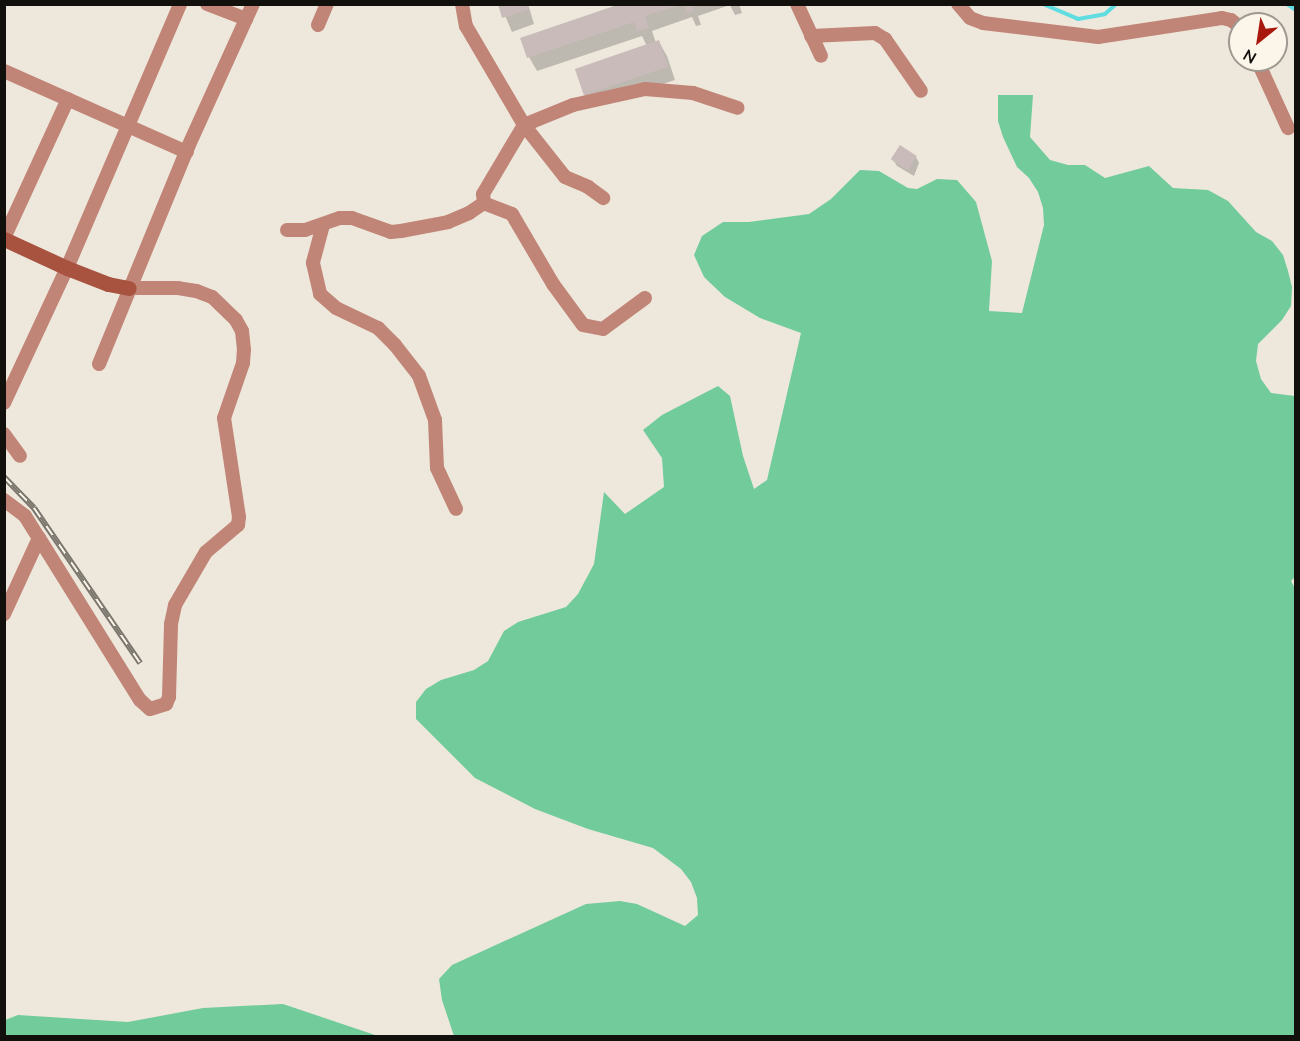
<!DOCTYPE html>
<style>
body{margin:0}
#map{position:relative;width:1300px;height:1041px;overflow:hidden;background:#eee8dc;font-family:"Nunito Sans",sans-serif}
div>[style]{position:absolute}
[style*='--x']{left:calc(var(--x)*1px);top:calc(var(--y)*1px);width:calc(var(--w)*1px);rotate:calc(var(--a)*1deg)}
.forest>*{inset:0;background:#71cb9b}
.shadow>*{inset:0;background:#0003}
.stream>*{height:4px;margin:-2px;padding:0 2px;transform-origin:2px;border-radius:2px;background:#5fdde0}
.building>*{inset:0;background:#c9bbba;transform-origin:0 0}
.street>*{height:14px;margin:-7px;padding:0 7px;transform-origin:7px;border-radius:7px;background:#c18577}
.secondary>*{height:15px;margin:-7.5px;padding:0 7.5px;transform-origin:7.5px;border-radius:7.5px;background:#a85340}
.rail>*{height:6px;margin-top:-3px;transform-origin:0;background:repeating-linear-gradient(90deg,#fcf5ea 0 11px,#7a766e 0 22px);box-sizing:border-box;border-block:2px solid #7a766e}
span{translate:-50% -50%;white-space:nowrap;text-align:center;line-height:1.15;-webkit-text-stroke:5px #fcf5ea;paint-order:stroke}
.frame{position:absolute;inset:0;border:6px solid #12100c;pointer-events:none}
.north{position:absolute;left:1228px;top:12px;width:60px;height:60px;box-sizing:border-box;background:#fcf5ea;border:2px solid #9e9991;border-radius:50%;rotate:210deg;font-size:16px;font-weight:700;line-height:24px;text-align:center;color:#12100c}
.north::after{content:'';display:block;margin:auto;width:21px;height:27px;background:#a9180d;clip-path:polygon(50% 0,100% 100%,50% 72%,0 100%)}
</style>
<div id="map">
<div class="forest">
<div style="clip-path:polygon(998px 95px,1033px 95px,1030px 137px,1050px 160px,1068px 165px,1085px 165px,1105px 178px,1149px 166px,1173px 188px,1208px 190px,1228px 201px,1256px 232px,1272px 241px,1283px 255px,1288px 271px,1292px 287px,1291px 306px,1282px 320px,1258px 344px,1256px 361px,1261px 379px,1271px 393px,1295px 396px,1296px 576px,1291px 581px,1296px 590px,1295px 1036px,454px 1036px,442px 1000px,439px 979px,452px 965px,586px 904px,620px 901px,637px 904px,685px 926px,698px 915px,697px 898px,691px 882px,681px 869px,653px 848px,588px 829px,535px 809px,475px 778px,416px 719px,416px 702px,426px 689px,441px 680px,474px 670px,488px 661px,504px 631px,518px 622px,566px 607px,578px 594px,594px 564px,604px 492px,625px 514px,664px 487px,662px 458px,643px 430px,662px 415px,718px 386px,730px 396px,743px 456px,754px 489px,767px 480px,801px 333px,760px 318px,725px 297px,704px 277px,694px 255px,702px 236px,723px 222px,749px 222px,809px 214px,831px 199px,860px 170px,879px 171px,908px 188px,917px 189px,937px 179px,957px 180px,976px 202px,992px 261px,989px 311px,1022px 313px,1044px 225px,1043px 208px,1038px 192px,1029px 178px,1017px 167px,1003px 137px,998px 121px)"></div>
<div style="clip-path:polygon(283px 1004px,378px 1036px,5px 1036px,5px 1020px,18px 1015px,128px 1022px,203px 1008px)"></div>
</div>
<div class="shadow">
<div style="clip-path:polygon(500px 4px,528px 4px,534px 24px,512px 32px)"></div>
<div style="clip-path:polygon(625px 4px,739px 4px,742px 13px,735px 15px,730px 5px,698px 16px,701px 25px,696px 26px,692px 17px,652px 31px,656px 43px,659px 42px,667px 56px,675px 80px,592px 107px,584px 93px,647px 46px,642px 36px,537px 71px,529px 57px)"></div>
<div style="clip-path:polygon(916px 157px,919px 163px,914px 176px,897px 166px,893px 160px)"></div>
</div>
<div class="stream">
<div style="--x:1043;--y:4;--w:38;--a:23"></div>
<div style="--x:1078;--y:19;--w:27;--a:-10"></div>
<div style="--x:1105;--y:14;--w:15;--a:-42"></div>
<div style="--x:1287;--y:4;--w:11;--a:34"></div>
</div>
<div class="building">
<div style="clip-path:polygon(498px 4px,526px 4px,528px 10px,502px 18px)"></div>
<div style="clip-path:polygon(620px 4px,680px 5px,645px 16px,649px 28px,637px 31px,634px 22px,527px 58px,520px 38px)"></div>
<div style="clip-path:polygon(684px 4px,692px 4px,694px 10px,687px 13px)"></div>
<div style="left:659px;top:40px;width:28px;height:89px;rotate:71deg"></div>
<div style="left:900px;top:145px;width:20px;height:17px;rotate:33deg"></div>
</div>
<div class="street">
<div style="--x:207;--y:4;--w:42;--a:21"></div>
<div style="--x:462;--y:4;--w:22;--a:80"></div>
<div style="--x:466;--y:26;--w:115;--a:59.6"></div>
<div style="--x:524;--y:125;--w:66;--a:51.7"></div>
<div style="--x:565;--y:177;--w:25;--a:23"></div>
<div style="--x:588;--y:187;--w:19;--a:36"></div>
<div style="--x:797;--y:4;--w:57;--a:65.2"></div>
<div style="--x:958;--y:4;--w:18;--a:49"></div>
<div style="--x:970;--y:18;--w:14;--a:21"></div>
<div style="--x:983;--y:23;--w:116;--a:6.9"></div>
<div style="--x:1098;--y:37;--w:125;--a:-8.7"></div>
<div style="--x:1222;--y:18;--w:9;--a:13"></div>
<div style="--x:1231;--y:20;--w:11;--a:38"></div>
<div style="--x:318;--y:25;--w:23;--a:-67"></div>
<div style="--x:811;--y:36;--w:64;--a:-2.7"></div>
<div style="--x:875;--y:33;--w:12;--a:31"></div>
<div style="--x:885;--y:39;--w:63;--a:55.3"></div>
<div style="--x:1257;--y:60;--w:75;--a:65.5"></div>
<div style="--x:4;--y:71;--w:200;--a:23.9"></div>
<div style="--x:323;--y:225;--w:39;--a:105"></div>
<div style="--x:313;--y:263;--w:32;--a:77"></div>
<div style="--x:320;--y:294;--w:21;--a:41"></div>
<div style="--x:336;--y:308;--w:47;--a:25.5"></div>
<div style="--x:378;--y:328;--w:24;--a:45"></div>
<div style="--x:395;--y:345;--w:39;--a:52"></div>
<div style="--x:419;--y:376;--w:47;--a:70"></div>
<div style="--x:435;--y:420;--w:48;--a:87.6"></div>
<div style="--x:437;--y:468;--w:45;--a:65.1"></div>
<div style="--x:287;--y:230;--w:18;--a:0"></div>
<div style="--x:305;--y:230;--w:37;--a:-19"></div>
<div style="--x:340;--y:218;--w:12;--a:0"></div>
<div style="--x:352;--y:218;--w:41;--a:19.7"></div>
<div style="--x:391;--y:232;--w:10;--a:-6"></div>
<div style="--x:401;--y:231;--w:48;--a:-10.8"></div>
<div style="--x:448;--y:222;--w:23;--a:-23"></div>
<div style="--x:469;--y:213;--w:18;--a:-34"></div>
<div style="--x:4;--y:238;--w:153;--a:-65.3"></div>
<div style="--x:645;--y:298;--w:52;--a:143.6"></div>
<div style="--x:603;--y:329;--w:20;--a:-169"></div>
<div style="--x:583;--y:325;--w:51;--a:-126.2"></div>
<div style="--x:553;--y:284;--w:81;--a:-120.4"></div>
<div style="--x:512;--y:214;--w:30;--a:-159"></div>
<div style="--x:484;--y:203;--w:9;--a:-96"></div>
<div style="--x:483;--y:194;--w:80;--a:-59.3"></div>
<div style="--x:524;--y:125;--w:53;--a:-22.2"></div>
<div style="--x:573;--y:105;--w:74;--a:-12.5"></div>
<div style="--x:645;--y:89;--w:48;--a:4.8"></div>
<div style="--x:693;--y:93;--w:47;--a:18.4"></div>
<div style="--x:99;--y:364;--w:235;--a:-67.7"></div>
<div style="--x:188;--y:147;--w:157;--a:-65.6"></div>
<div style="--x:4;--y:403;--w:149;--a:-65"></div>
<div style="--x:67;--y:268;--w:287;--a:-66.8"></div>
<div style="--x:4;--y:434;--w:27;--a:54"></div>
<div style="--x:4;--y:500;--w:26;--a:37"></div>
<div style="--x:25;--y:516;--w:26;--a:58"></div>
<div style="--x:39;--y:538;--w:84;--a:114.7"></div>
<div style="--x:39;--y:538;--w:191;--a:58.1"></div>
<div style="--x:140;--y:700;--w:13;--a:42"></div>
<div style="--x:150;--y:709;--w:17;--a:-17"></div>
<div style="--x:166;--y:704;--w:8;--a:-67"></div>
<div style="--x:169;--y:697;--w:73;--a:-88.4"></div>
<div style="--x:171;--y:624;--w:19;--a:-78"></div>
<div style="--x:175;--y:605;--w:61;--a:-59.7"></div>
<div style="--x:206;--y:552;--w:42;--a:-40.2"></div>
<div style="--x:238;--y:525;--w:8;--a:-83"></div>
<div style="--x:239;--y:517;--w:100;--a:-98.6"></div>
<div style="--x:224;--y:418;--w:58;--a:-70.9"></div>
<div style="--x:243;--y:363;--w:13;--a:-86"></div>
<div style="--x:244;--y:350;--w:19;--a:-96"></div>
<div style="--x:242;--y:331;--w:13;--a:-119"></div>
<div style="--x:236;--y:320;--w:33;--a:-136"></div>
<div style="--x:212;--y:297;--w:17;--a:-159"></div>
<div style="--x:196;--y:291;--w:18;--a:-171"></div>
<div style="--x:178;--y:288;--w:49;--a:180"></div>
</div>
<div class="secondary">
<div style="--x:4;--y:239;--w:69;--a:24.7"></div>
<div style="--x:67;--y:268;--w:44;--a:21.3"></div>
<div style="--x:108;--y:284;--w:21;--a:11"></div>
</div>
<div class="rail">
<div style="--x:4;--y:477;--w:43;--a:45.9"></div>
<div style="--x:34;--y:508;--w:188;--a:55.6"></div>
</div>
<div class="frame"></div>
<div class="north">N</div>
</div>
